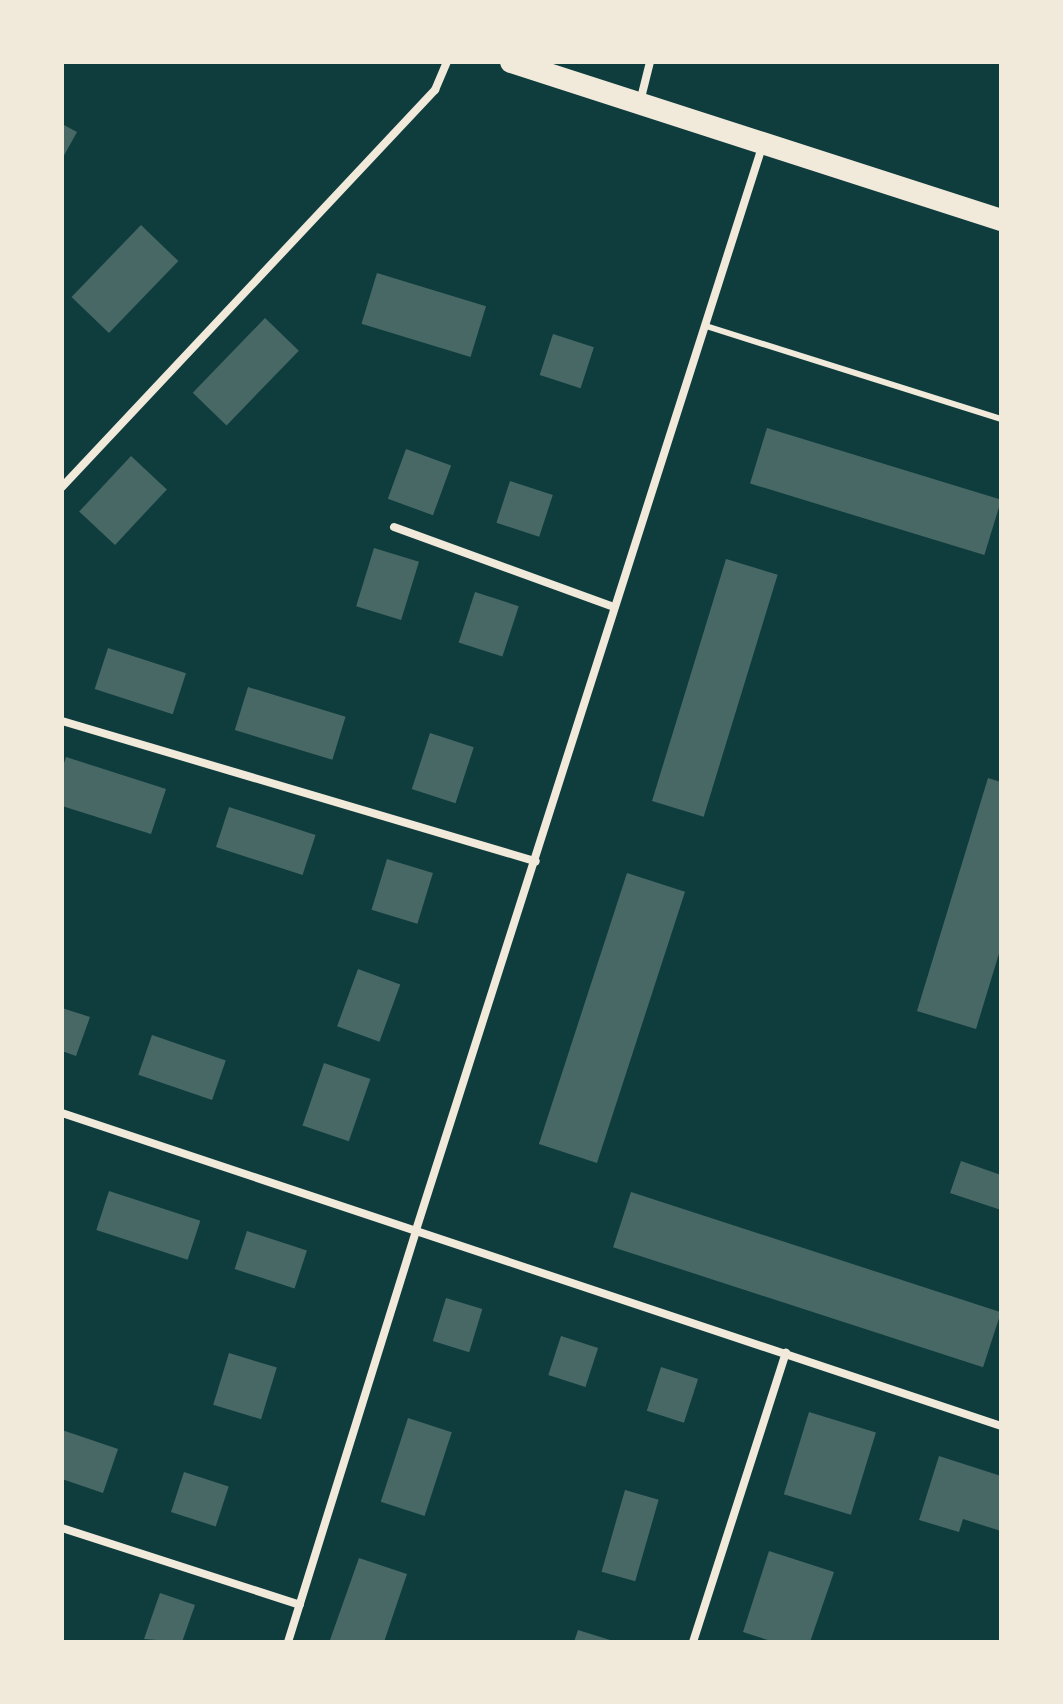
<!DOCTYPE html>
<style>
body{margin:0}
#map{position:relative;width:1063px;height:1704px;overflow:hidden;background:#0f3d3e;font-family:"PT Sans",sans-serif}
div>[style]{position:absolute}
[style*='--x']{left:calc(var(--x)*1px);top:calc(var(--y)*1px);width:calc(var(--w)*1px);rotate:calc(var(--a)*1deg)}
.building>*{inset:0;background:#486865;transform-origin:0 0}
.service>*{height:6px;margin:-3px;padding:0 3px;transform-origin:3px;border-radius:3px;background:#f1e9da}
.minor>*{height:8px;margin:-4px;padding:0 4px;transform-origin:4px;border-radius:4px;background:#f1e9da}
.trunk>*{height:22px;margin:-11px;padding:0 11px;transform-origin:11px;border-radius:11px;background:#f1e9da}
span{translate:-50% -50%;white-space:nowrap;text-align:center;line-height:1.15;-webkit-text-stroke:6px #f1e9da;paint-order:stroke}
.frame{position:absolute;inset:0;border:64px solid #f1e9da;pointer-events:none}
</style>
<div id="map">
<div class="building">
<div style="clip-path:polygon(62px 124px,77px 132px,62px 159px)"></div>
<div style="left:141px;top:225px;width:52px;height:100px;rotate:44deg"></div>
<div style="left:377px;top:273px;width:114px;height:53px;rotate:17deg"></div>
<div style="left:265px;top:318px;width:47px;height:104px;rotate:44deg"></div>
<div style="left:553px;top:334px;width:43px;height:43px;rotate:18deg"></div>
<div style="left:767px;top:428px;width:245px;height:58px;rotate:17deg"></div>
<div style="left:406px;top:449px;width:48px;height:53px;rotate:20deg"></div>
<div style="left:131px;top:456px;width:49px;height:76px;rotate:43deg"></div>
<div style="left:510px;top:481px;width:45px;height:44px;rotate:18deg"></div>
<div style="left:374px;top:548px;width:47px;height:61px;rotate:17deg"></div>
<div style="left:726px;top:559px;width:54px;height:253px;rotate:17deg"></div>
<div style="left:475px;top:592px;width:46px;height:53px;rotate:18deg"></div>
<div style="left:108px;top:648px;width:82px;height:43px;rotate:18deg"></div>
<div style="left:248px;top:687px;width:102px;height:45px;rotate:17deg"></div>
<div style="left:430px;top:733px;width:46px;height:59px;rotate:18deg"></div>
<div style="clip-path:polygon(66px 757px,166px 789px,151px 834px,62px 806px,62px 770px)"></div>
<div style="clip-path:polygon(988px 778px,1001px 782px,1001px 947px,976px 1029px,917px 1011px)"></div>
<div style="left:229px;top:807px;width:91px;height:42px;rotate:18deg"></div>
<div style="left:387px;top:859px;width:48px;height:53px;rotate:17deg"></div>
<div style="left:627px;top:873px;width:61px;height:285px;rotate:18deg"></div>
<div style="left:358px;top:969px;width:45px;height:61px;rotate:20deg"></div>
<div style="clip-path:polygon(62px 1008px,90px 1017px,76px 1056px,62px 1051px)"></div>
<div style="left:152px;top:1035px;width:78px;height:42px;rotate:19deg"></div>
<div style="left:324px;top:1063px;width:49px;height:66px;rotate:19deg"></div>
<div style="clip-path:polygon(961px 1161px,1001px 1175px,1001px 1210px,950px 1193px)"></div>
<div style="left:109px;top:1191px;width:96px;height:41px;rotate:18deg"></div>
<div style="left:631px;top:1192px;width:389px;height:58px;rotate:18deg"></div>
<div style="left:247px;top:1231px;width:63px;height:40px;rotate:18deg"></div>
<div style="left:446px;top:1298px;width:38px;height:45px;rotate:17deg"></div>
<div style="left:561px;top:1336px;width:39px;height:41px;rotate:18deg"></div>
<div style="left:229px;top:1353px;width:50px;height:54px;rotate:17deg"></div>
<div style="left:661px;top:1367px;width:39px;height:46px;rotate:18deg"></div>
<div style="left:809px;top:1412px;width:70px;height:86px;rotate:17deg"></div>
<div style="left:408px;top:1418px;width:46px;height:88px;rotate:18deg"></div>
<div style="clip-path:polygon(62px 1430px,118px 1449px,103px 1493px,62px 1479px)"></div>
<div style="clip-path:polygon(939px 1456px,1001px 1476px,1001px 1531px,963px 1519px,959px 1532px,919px 1520px)"></div>
<div style="left:184px;top:1472px;width:47px;height:42px;rotate:18deg"></div>
<div style="left:625px;top:1490px;width:35px;height:85px;rotate:16deg"></div>
<div style="clip-path:polygon(769px 1551px,834px 1572px,810px 1642px,774px 1642px,743px 1632px)"></div>
<div style="clip-path:polygon(359px 1558px,407px 1574px,384px 1642px,330px 1640px)"></div>
<div style="clip-path:polygon(160px 1593px,195px 1605px,182px 1642px,144px 1639px)"></div>
<div style="clip-path:polygon(578px 1630px,610px 1640px,609px 1642px,574px 1642px)"></div>
</div>
<div class="service">
<div style="--x:706;--y:326;--w:309;--a:17.5"></div>
</div>
<div class="minor">
<div style="--x:640;--y:102;--w:41;--a:-76"></div>
<div style="--x:62;--y:487;--w:545;--a:-46.79"></div>
<div style="--x:435;--y:90;--w:30;--a:-67"></div>
<div style="--x:394;--y:527;--w:234;--a:20"></div>
<div style="--x:62;--y:721;--w:494;--a:16.5"></div>
<div style="--x:62;--y:1113;--w:990;--a:18.43"></div>
<div style="--x:62;--y:1528;--w:250;--a:17.9"></div>
<div style="--x:288;--y:1642;--w:431;--a:-72.7"></div>
<div style="--x:416;--y:1230;--w:1140;--a:-72.28"></div>
<div style="--x:693;--y:1642;--w:304;--a:-72.2"></div>
</div>
<div class="trunk">
<div style="--x:511;--y:62;--w:515;--a:17.87"></div>
</div>
<div class="frame"></div>
</div>
